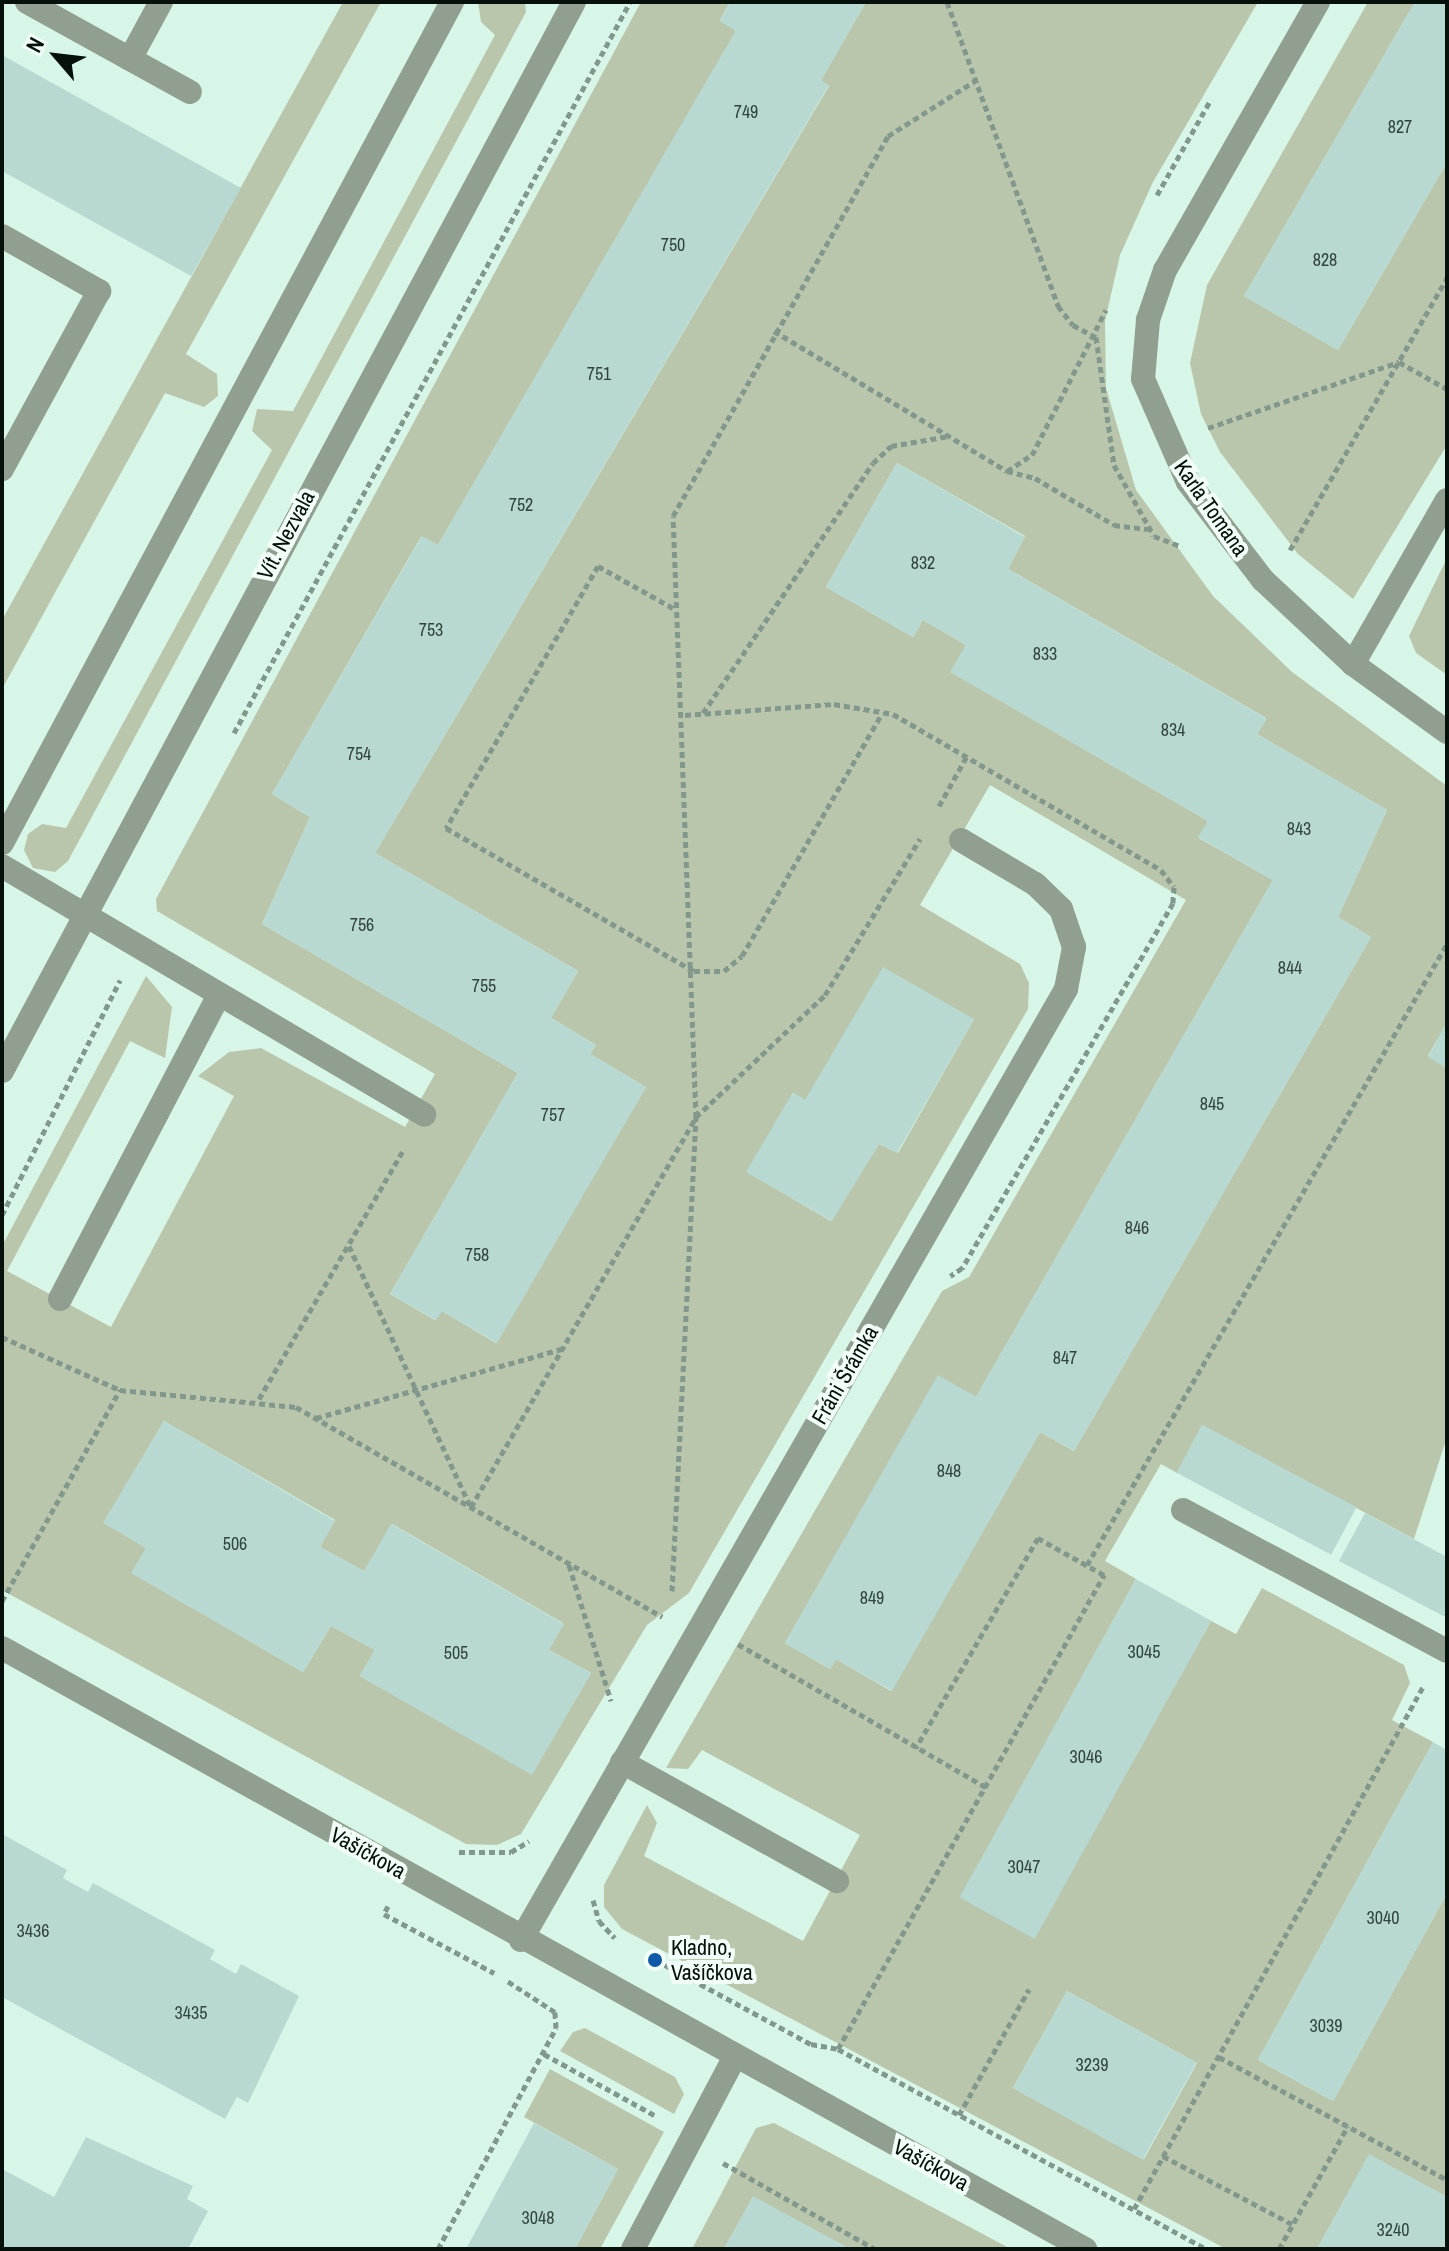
<!DOCTYPE html>
<meta charset="utf-8">
<style>
body{margin:0}
#map{position:relative;width:1449px;height:2251px;overflow:hidden;background:#d8f6e7;font-family:"Archivo Narrow",sans-serif}
div>[style]{position:absolute}
[style*='--x']{left:calc(var(--x)*1px);top:calc(var(--y)*1px);width:calc(var(--w)*1px);rotate:calc(var(--a)*1deg)}
.green>*{inset:0;background:#b9c6ab}
.building>*{inset:0;background:#b7d9d2;transform-origin:0 0}
.path>*{height:5px;margin-top:-2.5px;transform-origin:0;background:repeating-linear-gradient(90deg,#82988d 0 6px,transparent 0 10px)}
.minor>*{height:24px;margin:-12px;padding:0 12px;transform-origin:12px;border-radius:12px;background:#909f90}
.dots>*{width:22px;height:22px;translate:-50% -50%;box-sizing:border-box;border:4px solid #f2fef8;border-radius:50%}
span{translate:-50% -50%;white-space:nowrap;text-align:center;line-height:1.15;-webkit-text-stroke:8px #f2fef8;paint-order:stroke}
.number-label{font-size:18px;color:#33433e}
.number-label span{-webkit-text-stroke-width:0}
.street-label{font-size:22px;color:#07110c}
.poi-label{font-size:22px;color:#07110c}
.left{translate:0 -50%;text-align:left}
.frame{position:absolute;inset:0;border:4px solid #07110c;pointer-events:none}
.north{position:absolute;left:16px;top:16px;width:80px;height:80px;-webkit-text-stroke:6px #f2fef8;paint-order:stroke;rotate:298deg;font-size:22px;font-weight:700;line-height:32px;text-align:center;color:#07110c}
.north::after{content:'';display:block;margin:auto;width:28px;height:36px;background:#07110c;clip-path:polygon(50% 0,100% 100%,50% 72%,0 100%)}
</style>
<div id="map">
<div class="green">
<div style="clip-path:polygon(343px 2px,381px 2px,186px 354px,217px 374px,218px 396px,204px 407px,165px 393px,2px 689px,2px 620px)"></div>
<div style="clip-path:polygon(478px 2px,525px 2px,526px 12px,68px 861px,55px 872px,33px 868px,24px 850px,28px 834px,42px 824px,66px 828px,272px 450px,252px 431px,257px 409px,293px 411px,495px 35px,481px 22px)"></div>
<div style="clip-path:polygon(evenodd,641px 2px,730px 2px,720px 20px,736px 31px,438px 545px,421px 537px,272px 794px,310px 817px,262px 924px,518px 1073px,390px 1294px,435px 1320px,442px 1311px,496px 1343px,646px 1087px,590px 1054px,596px 1045px,551px 1018px,578px 971px,375px 853px,829px 86px,821px 80px,866px 2px,1258px 2px,1153px 182px,1120px 255px,1105px 321px,1106px 388px,1136px 490px,1213px 596px,1292px 672px,1447px 786px,1447px 1023px,1428px 1056px,1447px 1068px,1447px 1437px,1414px 1539px,1202px 1425px,1177px 1473px,1161px 1464px,1105px 1561px,1136px 1579px,992px 1840px,1034px 1938px,1211px 1621px,1236px 1634px,1262px 1588px,1404px 1665px,1410px 1683px,1392px 1720px,1433px 1742px,1258px 2060px,1333px 2101px,1447px 1893px,1447px 2197px,1369px 2155px,1317px 2249px,1226px 2249px,622px 1929px,604px 1907px,604px 1885px,647px 1805px,657px 1823px,644px 1856px,803px 1941px,860px 1835px,702px 1750px,688px 1769px,666px 1768px,942px 1291px,969px 1277px,1186px 900px,990px 785px,920px 905px,1020px 964px,1029px 983px,1028px 1009px,689px 1593px,647px 1625px,521px 1834px,497px 1845px,466px 1844px,2px 1590px,2px 1246px,146px 976px,172px 1007px,165px 1058px,130px 1041px,7px 1271px,111px 1327px,234px 1096px,198px 1076px,229px 1052px,261px 1048px,405px 1127px,435px 1074px,157px 911px,156px 899px,641px 2px,897px 463px,1025px 536px,1008px 569px,1266px 718px,1257px 734px,1387px 810px,1338px 917px,1371px 937px,1074px 1451px,1040px 1432px,891px 1691px,836px 1659px,830px 1669px,785px 1643px,938px 1376px,976px 1397px,1273px 880px,1199px 838px,1208px 821px,951px 672px,966px 645px,923px 620px,913px 637px,826px 587px,897px 463px,641px 2px,974px 1019px,898px 1153px,879px 1144px,831px 1221px,747px 1172px,793px 1093px,805px 1100px,974px 1019px,641px 2px,164px 1421px,335px 1520px,320px 1547px,364px 1571px,392px 1524px,563px 1623px,549px 1650px,591px 1673px,532px 1774px,360px 1676px,375px 1650px,331px 1626px,303px 1672px,132px 1573px,146px 1548px,104px 1522px,164px 1421px,641px 2px,1067px 1991px,1197px 2063px,1144px 2159px,1013px 2088px,1067px 1991px)"></div>
<div style="clip-path:polygon(1368px 2px,1415px 2px,1244px 296px,1338px 350px,1447px 162px,1447px 445px,1353px 599px,1298px 554px,1220px 452px,1201px 414px,1190px 363px,1207px 285px)"></div>
<div style="clip-path:polygon(1447px 558px,1447px 675px,1416px 653px,1409px 636px)"></div>
<div style="clip-path:polygon(585px 2028px,675px 2077px,684px 2094px,674px 2114px,560px 2051px,573px 2032px)"></div>
<div style="clip-path:polygon(550px 2069px,664px 2132px,600px 2249px,575px 2249px,618px 2169px,524px 2117px)"></div>
<div style="clip-path:polygon(774px 2123px,1011px 2249px,850px 2249px,753px 2197px,724px 2249px,692px 2249px,756px 2128px)"></div>
</div>
<div class="building">
<div style="clip-path:polygon(730px 2px,866px 2px,821px 80px,829px 85px,375px 853px,578px 971px,551px 1018px,596px 1045px,590px 1054px,646px 1087px,497px 1343px,442px 1311px,436px 1320px,390px 1294px,518px 1073px,262px 924px,310px 817px,272px 794px,422px 536px,438px 545px,710px 75px,736px 31px,720px 21px)"></div>
<div style="clip-path:polygon(1415px 2px,1447px 2px,1447px 162px,1338px 350px,1244px 296px)"></div>
<div style="clip-path:polygon(2px 55px,241px 188px,191px 276px,2px 171px)"></div>
<div style="clip-path:polygon(897px 463px,1025px 537px,1008px 569px,1267px 719px,1257px 734px,1387px 810px,1338px 917px,1371px 937px,1074px 1451px,1040px 1432px,892px 1691px,836px 1659px,830px 1669px,785px 1643px,938px 1375px,976px 1397px,1273px 880px,1198px 837px,1208px 821px,950px 672px,966px 645px,923px 620px,913px 637px,826px 587px)"></div>
<div style="clip-path:polygon(883px 967px,974px 1019px,897px 1153px,879px 1144px,832px 1221px,746px 1172px,793px 1092px,805px 1100px)"></div>
<div style="clip-path:polygon(1447px 1023px,1447px 1068px,1428px 1057px)"></div>
<div style="clip-path:polygon(164px 1421px,335px 1521px,320px 1547px,364px 1571px,391px 1524px,564px 1624px,549px 1650px,591px 1673px,532px 1775px,360px 1676px,375px 1650px,331px 1626px,303px 1672px,131px 1573px,146px 1548px,103px 1523px)"></div>
<div style="left:1202px;top:1425px;width:175px;height:54px;rotate:28deg"></div>
<div style="clip-path:polygon(1365px 1513px,1447px 1557px,1447px 1618px,1339px 1561px)"></div>
<div style="left:1136px;top:1579px;width:86px;height:364px;rotate:29deg"></div>
<div style="clip-path:polygon(1433px 1742px,1447px 1750px,1447px 1893px,1333px 2101px,1258px 2060px)"></div>
<div style="clip-path:polygon(2px 1834px,67px 1870px,63px 1878px,88px 1892px,93px 1883px,215px 1950px,210px 1959px,236px 1974px,241px 1964px,299px 1996px,248px 2103px,237px 2097px,225px 2119px,2px 1997px)"></div>
<div style="left:1067px;top:1991px;width:148px;height:111px;rotate:29deg"></div>
<div style="clip-path:polygon(534px 2123px,618px 2169px,575px 2249px,466px 2249px)"></div>
<div style="clip-path:polygon(86px 2137px,193px 2186px,187px 2199px,208px 2211px,188px 2249px,2px 2249px,2px 2169px,54px 2197px)"></div>
<div style="clip-path:polygon(1369px 2154px,1447px 2197px,1447px 2249px,1317px 2249px)"></div>
<div style="clip-path:polygon(753px 2196px,850px 2249px,724px 2249px)"></div>
</div>
<div class="path">
<div style="--x:947;--y:2;--w:324;--a:69.9"></div>
<div style="--x:1058;--y:306;--w:24;--a:52"></div>
<div style="--x:1073;--y:325;--w:26;--a:28"></div>
<div style="--x:1157;--y:195;--w:110;--a:-60.6"></div>
<div style="--x:774;--y:331;--w:272;--a:31"></div>
<div style="--x:1007;--y:471;--w:29;--a:14"></div>
<div style="--x:1035;--y:478;--w:92;--a:30.7"></div>
<div style="--x:1114;--y:525;--w:34;--a:7"></div>
<div style="--x:1096;--y:337;--w:129;--a:82"></div>
<div style="--x:1114;--y:465;--w:81;--a:60.6"></div>
<div style="--x:1154;--y:536;--w:30;--a:21"></div>
<div style="--x:1208;--y:428;--w:202;--a:-19.1"></div>
<div style="--x:1399;--y:362;--w:55;--a:29.4"></div>
<div style="--x:1007;--y:471;--w:30;--a:-33"></div>
<div style="--x:1032;--y:455;--w:163;--a:-63"></div>
<div style="--x:1290;--y:550;--w:314;--a:-60"></div>
<div style="--x:673;--y:608;--w:86;--a:-150.8"></div>
<div style="--x:598;--y:566;--w:303;--a:120.1"></div>
<div style="--x:446;--y:828;--w:286;--a:30"></div>
<div style="--x:694;--y:971;--w:30;--a:0"></div>
<div style="--x:724;--y:971;--w:23;--a:-40"></div>
<div style="--x:742;--y:956;--w:276;--a:-60"></div>
<div style="--x:703;--y:713;--w:302;--a:-55.8"></div>
<div style="--x:873;--y:463;--w:25;--a:-43"></div>
<div style="--x:891;--y:446;--w:59;--a:-9.8"></div>
<div style="--x:685;--y:715;--w:149;--a:-4.2"></div>
<div style="--x:834;--y:704;--w:60;--a:9.6"></div>
<div style="--x:893;--y:714;--w:310;--a:30.2"></div>
<div style="--x:1161;--y:870;--w:21;--a:53"></div>
<div style="--x:1174;--y:887;--w:16;--a:94"></div>
<div style="--x:1173;--y:903;--w:422;--a:120"></div>
<div style="--x:962;--y:1268;--w:14;--a:146"></div>
<div style="--x:234;--y:733;--w:831;--a:-61.55"></div>
<div style="--x:939;--y:806;--w:57;--a:-60.8"></div>
<div style="--x:2;--y:1215;--w:263;--a:-63.3"></div>
<div style="--x:349;--y:1246;--w:286;--a:65"></div>
<div style="--x:2;--y:1337;--w:129;--a:24.2"></div>
<div style="--x:120;--y:1390;--w:177;--a:5.5"></div>
<div style="--x:296;--y:1407;--w:422;--a:29.8"></div>
<div style="--x:259;--y:1399;--w:289;--a:-59.9"></div>
<div style="--x:316;--y:1418;--w:255;--a:-15.7"></div>
<div style="--x:471;--y:1507;--w:450;--a:-60"></div>
<div style="--x:696;--y:1117;--w:178;--a:-43.4"></div>
<div style="--x:825;--y:995;--w:183;--a:-58.7"></div>
<div style="--x:569;--y:1565;--w:142;--a:72.8"></div>
<div style="--x:1087;--y:1565;--w:718;--a:-59.9"></div>
<div style="--x:672;--y:1591;--w:475;--a:-87.1"></div>
<div style="--x:696;--y:1117;--w:601;--a:-92.19"></div>
<div style="--x:673;--y:516;--w:437;--a:-60.5"></div>
<div style="--x:888;--y:136;--w:103;--a:-32.3"></div>
<div style="--x:2;--y:1601;--w:242;--a:-60.8"></div>
<div style="--x:738;--y:1644;--w:288;--a:30"></div>
<div style="--x:459;--y:1852;--w:52;--a:0"></div>
<div style="--x:511;--y:1852;--w:21;--a:-31"></div>
<div style="--x:593;--y:1900;--w:22;--a:74"></div>
<div style="--x:599;--y:1921;--w:23;--a:47"></div>
<div style="--x:388;--y:1906;--w:9;--a:117"></div>
<div style="--x:384;--y:1914;--w:125;--a:28.2"></div>
<div style="--x:656;--y:1960;--w:176;--a:28.5"></div>
<div style="--x:811;--y:2044;--w:27;--a:10"></div>
<div style="--x:838;--y:2049;--w:420;--a:28.5"></div>
<div style="--x:838;--y:2049;--w:544;--a:-60.7"></div>
<div style="--x:1104;--y:1575;--w:76;--a:-150.7"></div>
<div style="--x:1038;--y:1538;--w:243;--a:120.2"></div>
<div style="--x:544;--y:2054;--w:128;--a:29"></div>
<div style="--x:1219;--y:2057;--w:259;--a:28.3"></div>
<div style="--x:959;--y:2115;--w:144;--a:-60.9"></div>
<div style="--x:1163;--y:2156;--w:146;--a:27.8"></div>
<div style="--x:723;--y:2163;--w:175;--a:29.5"></div>
<div style="--x:1134;--y:2209;--w:599;--a:-61.04"></div>
<div style="--x:438;--y:2249;--w:251;--a:-61.9"></div>
<div style="--x:556;--y:2028;--w:16;--a:-94"></div>
<div style="--x:555;--y:2012;--w:59;--a:-146.9"></div>
<div style="--x:1279;--y:2249;--w:141;--a:-60.7"></div>
</div>
<div class="minor">
<div style="--x:27;--y:2;--w:186;--a:28.9"></div>
<div style="--x:1318;--y:2;--w:309;--a:119.7"></div>
<div style="--x:1165;--y:270;--w:53;--a:108.8"></div>
<div style="--x:1148;--y:320;--w:59;--a:94.8"></div>
<div style="--x:1143;--y:379;--w:112;--a:66.4"></div>
<div style="--x:1188;--y:482;--w:123;--a:52.6"></div>
<div style="--x:1263;--y:580;--w:123;--a:43"></div>
<div style="--x:1353;--y:664;--w:116;--a:35.9"></div>
<div style="--x:130;--y:59;--w:65;--a:-61.5"></div>
<div style="--x:2;--y:236;--w:112;--a:29.6"></div>
<div style="--x:99;--y:291;--w:203;--a:118.6"></div>
<div style="--x:1353;--y:664;--w:189;--a:-60.2"></div>
<div style="--x:2;--y:843;--w:954;--a:-61.85"></div>
<div style="--x:2;--y:866;--w:490;--a:30.5"></div>
<div style="--x:2;--y:1071;--w:1212;--a:-61.85"></div>
<div style="--x:60;--y:1299;--w:343;--a:-62.4"></div>
<div style="--x:1183;--y:1510;--w:299;--a:28.1"></div>
<div style="--x:2;--y:1648;--w:1239;--a:29.03"></div>
<div style="--x:622;--y:1762;--w:246;--a:29"></div>
<div style="--x:521;--y:1940;--w:1096;--a:-60.18"></div>
<div style="--x:1066;--y:989;--w:43;--a:-79.2"></div>
<div style="--x:1074;--y:947;--w:40;--a:-108.9"></div>
<div style="--x:1061;--y:909;--w:36;--a:-136"></div>
<div style="--x:1035;--y:884;--w:86;--a:-149.3"></div>
<div style="--x:633;--y:2249;--w:216;--a:-62.1"></div>
</div>
<div class="dots">
<div style="left:655px;top:1960px;background:#0d5aa9"></div>
</div>
<div class="number-label">
<span style="left:746px;top:112px">749</span>
<span style="left:1400px;top:127px">827</span>
<span style="left:673px;top:245px">750</span>
<span style="left:1325px;top:260px">828</span>
<span style="left:599px;top:374px">751</span>
<span style="left:521px;top:505px">752</span>
<span style="left:923px;top:563px">832</span>
<span style="left:431px;top:630px">753</span>
<span style="left:1045px;top:654px">833</span>
<span style="left:1173px;top:730px">834</span>
<span style="left:359px;top:754px">754</span>
<span style="left:1299px;top:829px">843</span>
<span style="left:362px;top:925px">756</span>
<span style="left:1290px;top:968px">844</span>
<span style="left:484px;top:986px">755</span>
<span style="left:1212px;top:1104px">845</span>
<span style="left:553px;top:1115px">757</span>
<span style="left:1137px;top:1228px">846</span>
<span style="left:477px;top:1255px">758</span>
<span style="left:1065px;top:1358px">847</span>
<span style="left:949px;top:1471px">848</span>
<span style="left:235px;top:1544px">506</span>
<span style="left:872px;top:1598px">849</span>
<span style="left:1144px;top:1652px">3045</span>
<span style="left:456px;top:1653px">505</span>
<span style="left:1086px;top:1757px">3046</span>
<span style="left:1024px;top:1867px">3047</span>
<span style="left:1383px;top:1918px">3040</span>
<span style="left:33px;top:1931px">3436</span>
<span style="left:191px;top:2013px">3435</span>
<span style="left:1326px;top:2026px">3039</span>
<span style="left:1092px;top:2065px">3239</span>
<span style="left:538px;top:2218px">3048</span>
<span style="left:1393px;top:2230px">3240</span>
</div>
<div class="street-label">
<span style="left:1211px;top:508px;rotate:55deg">Karla Tomana</span>
<span style="left:286px;top:535px;rotate:-62deg">Vít. Nezvala</span>
<span style="left:845px;top:1375px;rotate:-60deg">Fráni Šrámka</span>
<span style="left:368px;top:1853px;rotate:29deg">Vašíčkova</span>
<span style="left:931px;top:2165px;rotate:29deg">Vašíčkova</span>
</div>
<div class="poi-label">
<span class="left" style="left:671px;top:1960px">Kladno,<br>Vašíčkova</span>
</div>
<div class="frame"></div>
<div class="north">N</div>
</div>
